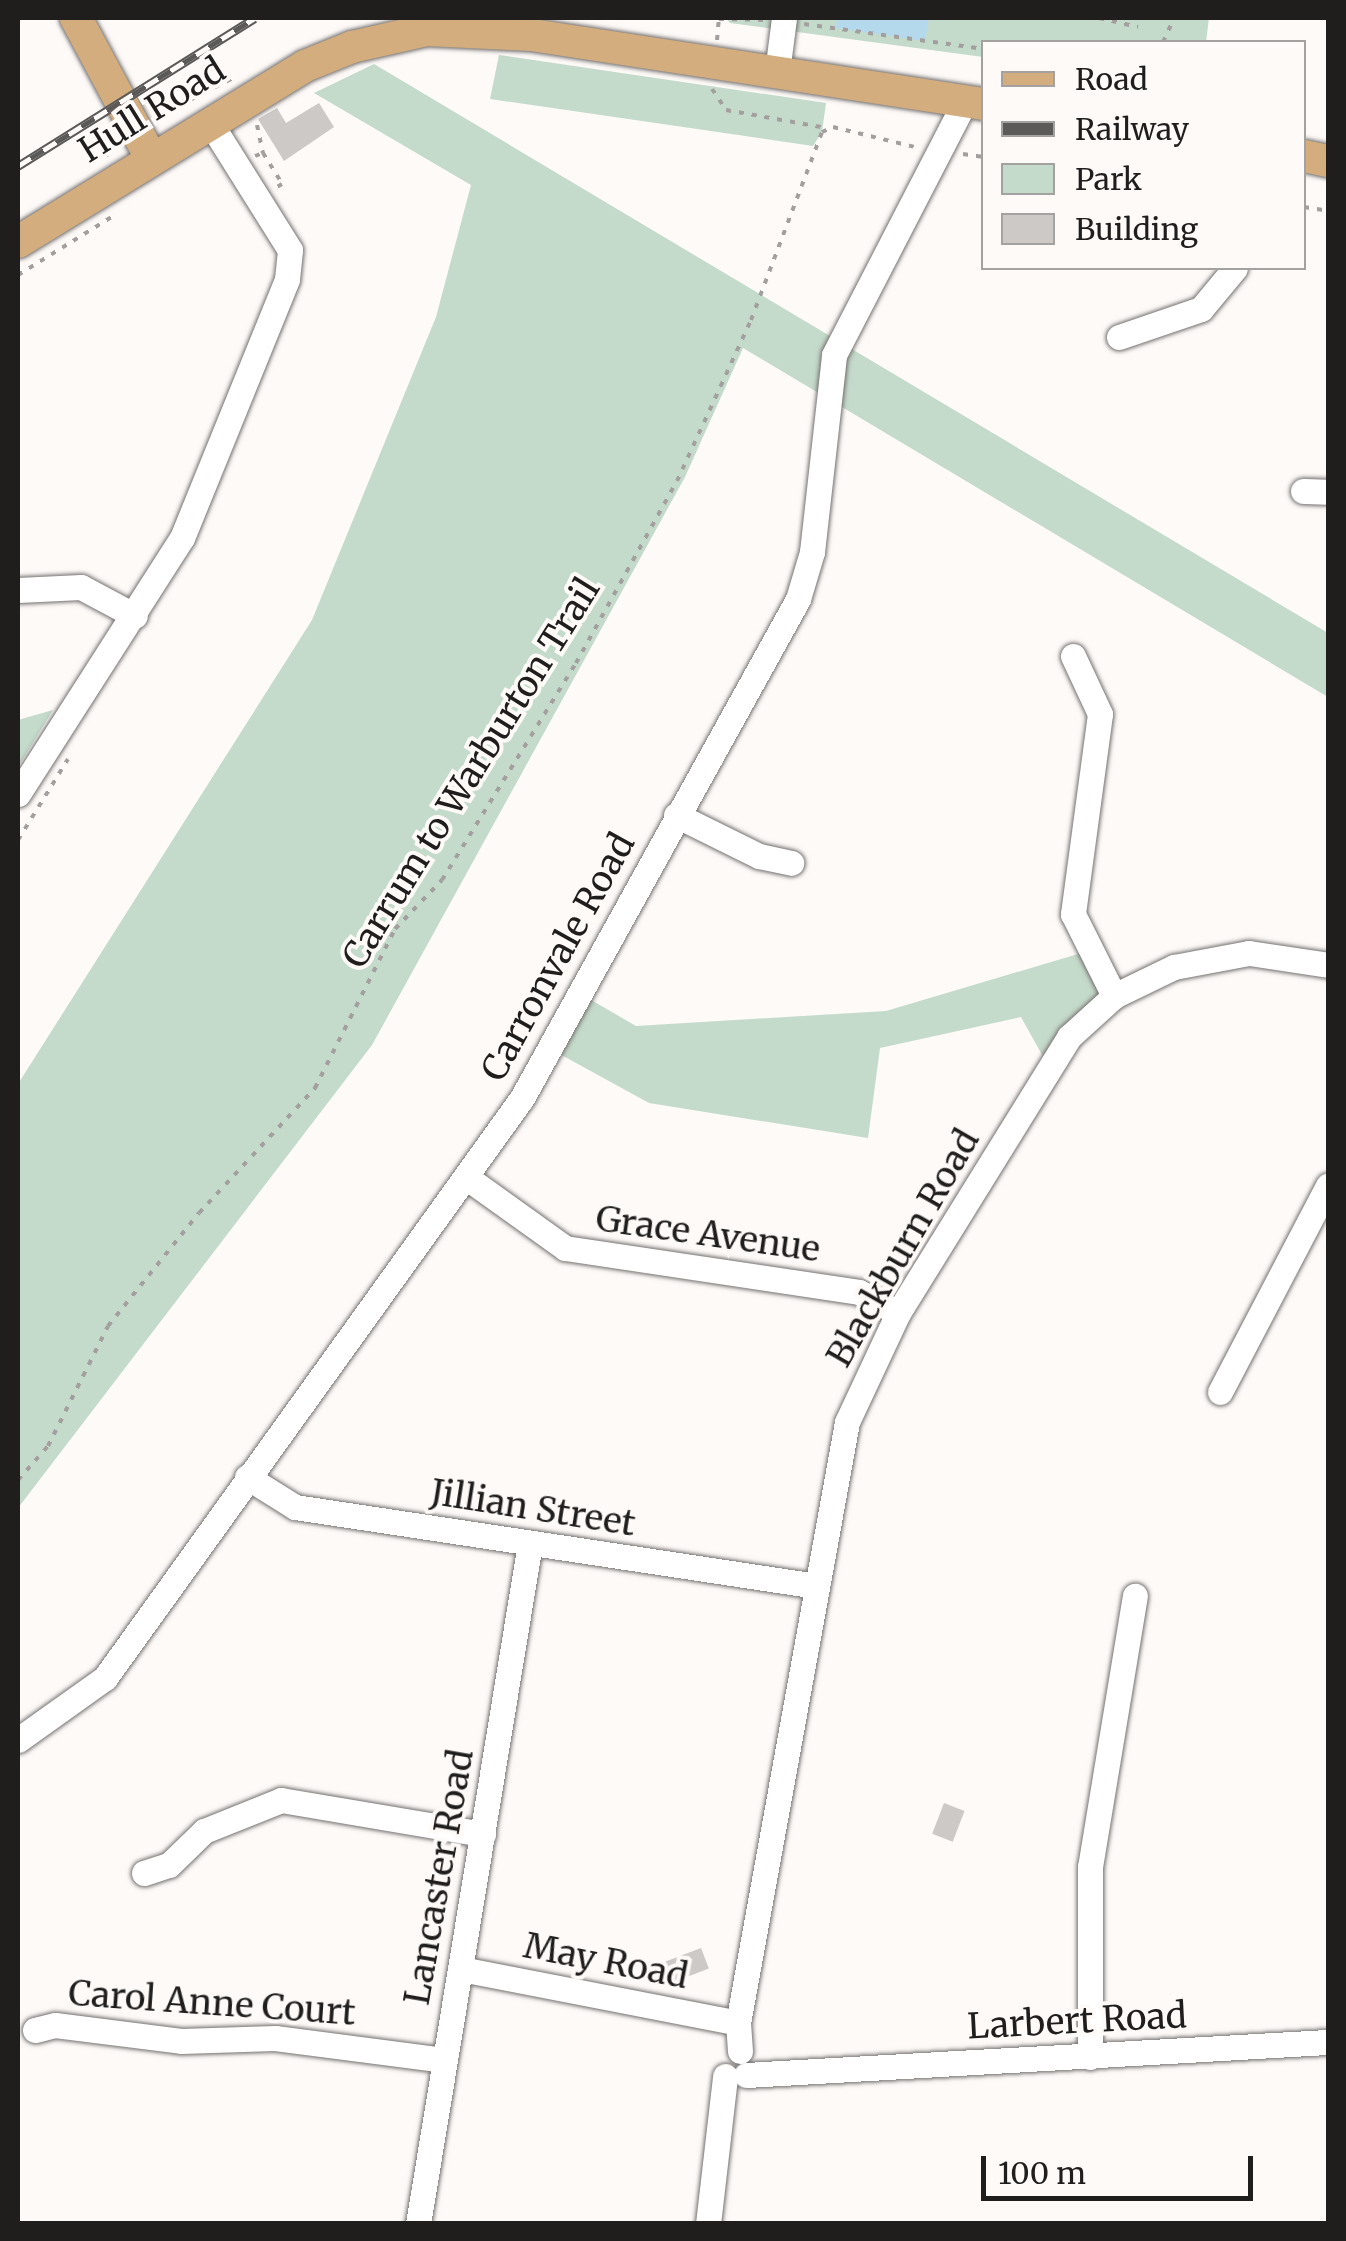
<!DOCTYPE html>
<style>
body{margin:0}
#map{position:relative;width:1346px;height:2241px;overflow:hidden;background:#fdfaf8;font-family:Merriweather,serif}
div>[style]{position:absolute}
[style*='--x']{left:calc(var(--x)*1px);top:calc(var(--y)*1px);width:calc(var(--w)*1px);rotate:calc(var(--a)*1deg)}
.green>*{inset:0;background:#c4daca}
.water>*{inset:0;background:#b4d9ed}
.building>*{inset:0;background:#ccc9c7;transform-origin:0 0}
.path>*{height:4px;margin-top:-2px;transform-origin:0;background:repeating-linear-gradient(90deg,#a29f9e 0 5px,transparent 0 13px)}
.roads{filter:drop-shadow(0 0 2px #747170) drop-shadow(0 0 2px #747170)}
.minor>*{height:25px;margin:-12.5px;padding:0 12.5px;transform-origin:12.5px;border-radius:12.5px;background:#fff}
.major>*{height:32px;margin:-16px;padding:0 16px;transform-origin:16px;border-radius:16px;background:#d3ad7e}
.rail>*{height:9px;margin-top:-4.5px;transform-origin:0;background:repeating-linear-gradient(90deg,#fdfaf8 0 15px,#5b5a58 0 30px);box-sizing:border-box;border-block:2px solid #5b5a58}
span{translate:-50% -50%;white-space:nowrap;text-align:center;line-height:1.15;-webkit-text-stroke:8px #fdfaf8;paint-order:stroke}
.street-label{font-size:35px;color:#1f1e1d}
.frame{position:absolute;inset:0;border:20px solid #1f1e1d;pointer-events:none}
.legend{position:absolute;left:981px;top:40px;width:325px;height:230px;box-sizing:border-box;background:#fdfaf8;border:2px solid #a4a2a0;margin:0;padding:12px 18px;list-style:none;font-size:30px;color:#1f1e1d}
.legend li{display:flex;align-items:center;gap:20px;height:50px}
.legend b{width:50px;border:2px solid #a4a2a0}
.scale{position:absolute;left:981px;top:2156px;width:272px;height:45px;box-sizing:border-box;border:5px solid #1f1e1d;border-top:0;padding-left:12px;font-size:30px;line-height:35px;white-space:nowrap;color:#1f1e1d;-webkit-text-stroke:8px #fdfaf8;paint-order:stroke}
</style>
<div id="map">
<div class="green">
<div style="clip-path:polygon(726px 18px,1209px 18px,1206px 42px,984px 42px,983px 57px,730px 23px)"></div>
<div style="clip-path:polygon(499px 55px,826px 103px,822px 132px,813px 146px,490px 99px)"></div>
<div style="clip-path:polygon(374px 64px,1328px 633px,1328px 697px,743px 348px,685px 477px,372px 1045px,18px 1508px,18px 1084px,312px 620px,436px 317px,471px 185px,314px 93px)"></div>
<div style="clip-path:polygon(53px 710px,18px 767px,18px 720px)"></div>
<div style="clip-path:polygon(1088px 951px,1110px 996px,1046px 1062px,1021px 1017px,880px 1048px,868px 1138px,649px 1103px,556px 1052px,586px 997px,636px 1026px,886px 1011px)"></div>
</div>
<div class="water">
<div style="clip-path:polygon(837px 18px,929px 18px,925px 41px,836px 28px)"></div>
</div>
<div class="building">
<div style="clip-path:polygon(319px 103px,334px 127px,284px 161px,258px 119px,277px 108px,286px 123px)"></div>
<div style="left:944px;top:1803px;width:22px;height:33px;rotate:21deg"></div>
<div style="left:701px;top:1948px;width:22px;height:40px;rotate:69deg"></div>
</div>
<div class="path">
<div style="--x:1099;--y:18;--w:40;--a:13"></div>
<div style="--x:719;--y:19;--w:46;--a:1.2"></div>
<div style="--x:804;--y:24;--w:182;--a:7.9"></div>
<div style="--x:717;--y:40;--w:21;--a:-85"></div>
<div style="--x:1163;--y:42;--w:26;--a:-65"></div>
<div style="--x:712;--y:89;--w:25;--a:56"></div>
<div style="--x:726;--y:110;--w:102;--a:10.2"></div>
<div style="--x:157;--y:117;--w:85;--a:-27.2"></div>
<div style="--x:257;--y:125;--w:29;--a:78"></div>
<div style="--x:963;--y:154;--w:21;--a:8"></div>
<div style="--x:255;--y:156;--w:9;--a:-21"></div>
<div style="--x:263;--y:153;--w:36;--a:58"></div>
<div style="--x:282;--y:184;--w:6;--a:149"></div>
<div style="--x:106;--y:157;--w:20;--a:-72"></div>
<div style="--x:1304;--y:207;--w:24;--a:9"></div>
<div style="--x:18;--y:275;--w:112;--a:-31.8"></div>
<div style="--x:18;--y:840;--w:95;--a:-58.3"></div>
<div style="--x:18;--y:1480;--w:45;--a:-48.6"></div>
<div style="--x:48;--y:1446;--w:134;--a:-63.4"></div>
<div style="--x:108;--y:1326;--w:145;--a:-51.2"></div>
<div style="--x:199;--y:1213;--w:171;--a:-47.1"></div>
<div style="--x:315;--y:1088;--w:178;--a:-63.3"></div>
<div style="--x:395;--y:929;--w:68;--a:-46.2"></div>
<div style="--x:442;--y:880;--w:255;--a:-58.3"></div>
<div style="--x:576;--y:663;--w:208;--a:-61"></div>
<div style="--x:677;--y:481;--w:177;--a:-65.3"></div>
<div style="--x:751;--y:320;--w:201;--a:-69.3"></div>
<div style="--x:822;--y:132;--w:12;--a:-24"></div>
<div style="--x:833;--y:127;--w:89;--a:13.7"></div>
</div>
<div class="roads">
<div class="minor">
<div style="--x:777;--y:72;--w:54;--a:-82.6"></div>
<div style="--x:1119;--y:337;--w:87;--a:-18.9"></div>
<div style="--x:1201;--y:309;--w:53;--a:-50.3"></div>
<div style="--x:1303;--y:491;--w:25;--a:2"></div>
<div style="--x:18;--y:590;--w:63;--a:-2.7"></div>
<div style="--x:81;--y:587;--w:61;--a:28.2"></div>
<div style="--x:1073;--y:656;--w:64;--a:65"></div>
<div style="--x:1100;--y:714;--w:202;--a:97.7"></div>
<div style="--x:1073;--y:914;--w:92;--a:63.4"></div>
<div style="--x:18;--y:794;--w:304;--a:-57.4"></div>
<div style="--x:182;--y:538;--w:279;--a:-67.9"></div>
<div style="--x:287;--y:279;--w:29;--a:-84"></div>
<div style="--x:290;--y:250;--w:152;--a:-122.1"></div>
<div style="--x:676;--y:815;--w:93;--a:26.3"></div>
<div style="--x:759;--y:856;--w:33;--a:12"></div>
<div style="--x:466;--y:1177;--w:122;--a:35.6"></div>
<div style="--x:565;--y:1248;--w:297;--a:8.5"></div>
<div style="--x:859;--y:1292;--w:44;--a:28.3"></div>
<div style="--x:1220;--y:1392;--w:233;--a:-62.4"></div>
<div style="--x:247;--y:1477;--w:57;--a:32"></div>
<div style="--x:295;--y:1507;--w:528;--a:8.61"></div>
<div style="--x:18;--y:1740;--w:107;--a:-35.5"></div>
<div style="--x:105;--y:1678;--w:714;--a:-54.29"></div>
<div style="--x:522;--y:1098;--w:570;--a:-61.05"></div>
<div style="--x:798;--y:599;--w:49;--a:-73.4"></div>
<div style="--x:812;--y:552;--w:198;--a:-83.6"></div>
<div style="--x:834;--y:355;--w:286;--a:-62.7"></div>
<div style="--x:144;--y:1873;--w:26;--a:-18"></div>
<div style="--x:169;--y:1865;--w:49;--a:-44.2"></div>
<div style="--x:204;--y:1831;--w:83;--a:-21.9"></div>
<div style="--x:281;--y:1800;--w:205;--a:9.6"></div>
<div style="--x:461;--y:1969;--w:282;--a:11"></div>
<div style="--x:35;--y:2030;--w:21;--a:-14"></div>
<div style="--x:55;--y:2025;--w:127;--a:7.2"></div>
<div style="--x:181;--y:2041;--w:94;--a:-1.8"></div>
<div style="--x:275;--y:2038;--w:170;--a:7.4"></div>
<div style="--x:740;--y:2051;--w:28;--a:-94"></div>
<div style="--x:738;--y:2023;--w:611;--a:-79.72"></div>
<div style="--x:847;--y:1422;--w:120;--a:-64.9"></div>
<div style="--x:898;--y:1313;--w:325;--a:-58.2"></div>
<div style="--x:1069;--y:1037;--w:61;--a:-42.3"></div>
<div style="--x:1114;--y:996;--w:67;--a:-25.8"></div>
<div style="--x:1174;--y:967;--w:76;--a:-10.6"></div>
<div style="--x:1249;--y:953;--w:80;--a:8.6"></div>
<div style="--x:1090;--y:2057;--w:190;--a:-90"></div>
<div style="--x:1090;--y:1867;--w:275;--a:-80.6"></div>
<div style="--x:746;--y:2075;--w:583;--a:-3.25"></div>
<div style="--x:418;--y:2224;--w:690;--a:-80.66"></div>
<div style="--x:708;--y:2224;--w:149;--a:-83.4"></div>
</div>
<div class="major">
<div style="--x:76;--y:18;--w:159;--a:61.8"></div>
<div style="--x:1304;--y:156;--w:25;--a:12"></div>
<div style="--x:18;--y:242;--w:337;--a:-31.5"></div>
<div style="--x:305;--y:66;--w:51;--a:-22"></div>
<div style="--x:352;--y:47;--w:76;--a:-12.9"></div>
<div style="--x:426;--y:30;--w:106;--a:2.7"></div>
<div style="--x:532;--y:35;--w:457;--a:8.7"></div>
</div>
</div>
<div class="rail">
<div style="--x:18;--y:166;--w:279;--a:-32"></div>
</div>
<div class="street-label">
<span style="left:152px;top:110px;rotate:-32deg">Hull Road</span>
<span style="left:471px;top:773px;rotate:-58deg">Carrum to Warburton Trail</span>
<span style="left:558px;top:957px;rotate:-61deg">Carronvale Road</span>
<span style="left:708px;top:1234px;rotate:8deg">Grace Avenue</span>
<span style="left:903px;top:1248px;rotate:-60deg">Blackburn Road</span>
<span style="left:533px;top:1508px;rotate:9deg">Jillian Street</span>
<span style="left:439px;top:1877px;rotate:-80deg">Lancaster Road</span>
<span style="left:606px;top:1961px;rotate:11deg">May Road</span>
<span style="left:212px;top:2003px;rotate:4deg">Carol Anne Court</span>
<span style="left:1077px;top:2021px;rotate:-3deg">Larbert Road</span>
</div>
<div class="frame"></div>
<ul class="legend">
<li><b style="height:12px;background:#d3ad7e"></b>Road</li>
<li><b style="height:12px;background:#5b5a58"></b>Railway</li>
<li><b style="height:28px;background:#c4daca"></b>Park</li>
<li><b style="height:28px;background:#ccc9c7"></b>Building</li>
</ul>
<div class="scale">100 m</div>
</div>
